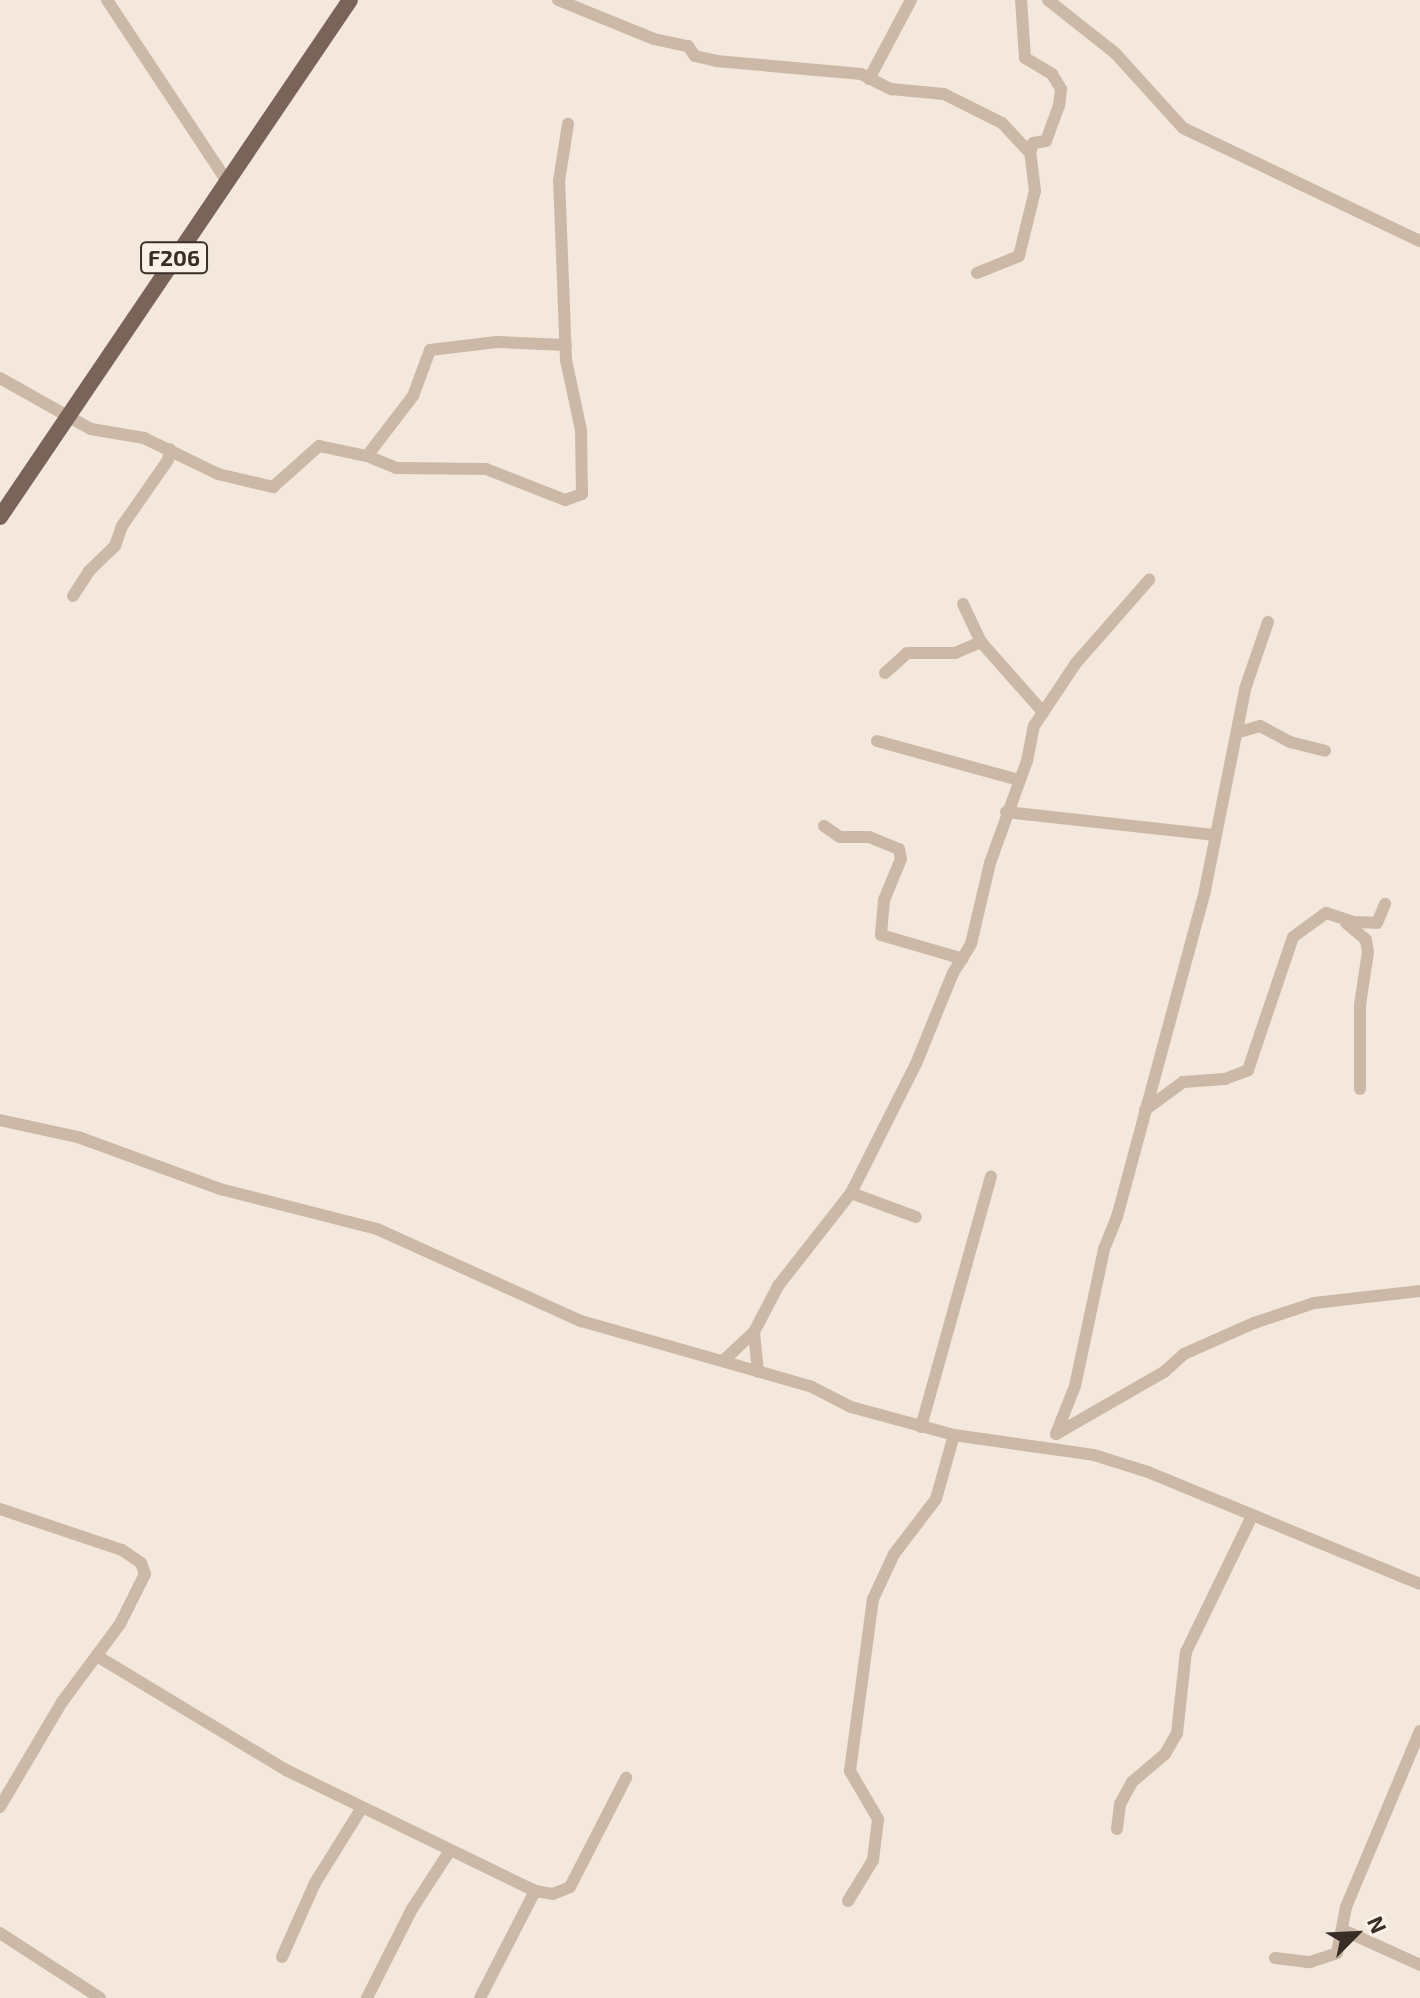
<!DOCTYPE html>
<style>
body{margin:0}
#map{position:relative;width:1420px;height:1998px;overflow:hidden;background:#f3e8db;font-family:"Exo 2",sans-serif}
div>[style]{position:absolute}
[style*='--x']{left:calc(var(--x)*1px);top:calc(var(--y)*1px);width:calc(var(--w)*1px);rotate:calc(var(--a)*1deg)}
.minor>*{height:12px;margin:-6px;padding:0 6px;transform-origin:6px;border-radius:6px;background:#ccb8a6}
.major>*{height:16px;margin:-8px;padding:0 8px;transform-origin:8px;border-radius:8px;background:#7a6358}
span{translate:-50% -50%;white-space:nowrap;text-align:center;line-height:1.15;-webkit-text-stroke:8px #faf2e8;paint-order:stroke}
.shield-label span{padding:2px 6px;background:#faf2e8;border:2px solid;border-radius:6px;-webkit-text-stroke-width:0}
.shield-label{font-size:22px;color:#382d27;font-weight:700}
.north{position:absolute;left:1316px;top:1894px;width:80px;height:80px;-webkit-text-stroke:6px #faf2e8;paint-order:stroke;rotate:66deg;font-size:22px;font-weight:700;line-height:32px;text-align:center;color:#382d27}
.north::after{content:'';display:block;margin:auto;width:28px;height:36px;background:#382d27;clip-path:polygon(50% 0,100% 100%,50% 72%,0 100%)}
</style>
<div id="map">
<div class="minor">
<div style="--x:107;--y:0;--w:216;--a:56.5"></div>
<div style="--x:558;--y:0;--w:104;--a:22.1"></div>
<div style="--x:654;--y:39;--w:35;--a:12"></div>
<div style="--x:688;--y:46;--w:12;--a:55"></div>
<div style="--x:695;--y:56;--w:22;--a:13"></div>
<div style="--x:716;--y:61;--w:146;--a:5.1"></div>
<div style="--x:861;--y:74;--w:34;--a:27"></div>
<div style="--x:891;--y:89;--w:53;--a:5.4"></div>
<div style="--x:944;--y:94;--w:65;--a:26.6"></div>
<div style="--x:1002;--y:123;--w:41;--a:47"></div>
<div style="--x:1048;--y:0;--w:85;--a:38.3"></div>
<div style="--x:1115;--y:53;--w:101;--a:47.8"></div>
<div style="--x:1183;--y:128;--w:263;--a:25.5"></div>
<div style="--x:869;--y:79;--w:89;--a:-62"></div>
<div style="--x:977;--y:273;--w:45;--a:-22"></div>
<div style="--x:1019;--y:256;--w:67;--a:-76.2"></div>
<div style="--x:1035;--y:191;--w:38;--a:-97"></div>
<div style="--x:1030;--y:153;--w:10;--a:-73"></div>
<div style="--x:1033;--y:143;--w:13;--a:-9"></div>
<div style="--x:1046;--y:141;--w:37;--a:-70"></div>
<div style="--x:1059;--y:106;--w:17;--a:-83"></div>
<div style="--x:1061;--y:89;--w:17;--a:-121"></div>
<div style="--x:1052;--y:74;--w:31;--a:-149"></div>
<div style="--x:1025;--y:58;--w:58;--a:-93.9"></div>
<div style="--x:0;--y:378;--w:104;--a:29.3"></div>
<div style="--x:91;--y:429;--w:54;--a:9.6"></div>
<div style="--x:144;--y:438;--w:82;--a:25.9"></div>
<div style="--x:218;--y:474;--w:57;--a:13.3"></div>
<div style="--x:273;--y:487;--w:62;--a:-41.7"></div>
<div style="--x:319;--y:446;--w:49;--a:11.8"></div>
<div style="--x:367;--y:456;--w:76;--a:-52.5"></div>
<div style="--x:413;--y:396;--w:49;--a:-69.7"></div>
<div style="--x:430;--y:350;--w:67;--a:-6.8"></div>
<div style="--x:497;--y:342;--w:69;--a:2.5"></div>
<div style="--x:367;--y:456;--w:31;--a:22"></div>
<div style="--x:396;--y:468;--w:90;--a:0.6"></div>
<div style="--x:486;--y:469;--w:85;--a:21.4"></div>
<div style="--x:565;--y:500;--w:18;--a:-19"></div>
<div style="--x:582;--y:494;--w:64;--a:-90.9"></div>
<div style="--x:581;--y:430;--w:72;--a:-102.1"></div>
<div style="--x:566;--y:360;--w:179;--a:-92.2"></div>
<div style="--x:559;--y:181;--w:58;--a:-81"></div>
<div style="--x:73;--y:596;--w:30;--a:-57"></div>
<div style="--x:89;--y:571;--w:36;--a:-44"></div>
<div style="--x:115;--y:546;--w:21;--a:-71"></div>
<div style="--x:122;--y:526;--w:80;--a:-55.1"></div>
<div style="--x:168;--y:460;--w:11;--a:-80"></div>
<div style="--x:963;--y:604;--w:42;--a:64.7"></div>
<div style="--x:981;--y:642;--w:94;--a:48.5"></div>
<div style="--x:885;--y:673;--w:30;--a:-42"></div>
<div style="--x:907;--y:653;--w:48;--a:0"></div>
<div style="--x:955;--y:653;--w:28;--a:-23"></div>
<div style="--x:1239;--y:732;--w:22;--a:-16"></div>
<div style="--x:1260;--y:726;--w:34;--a:28"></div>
<div style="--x:1290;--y:742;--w:36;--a:14"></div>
<div style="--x:877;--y:741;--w:147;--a:15.4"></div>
<div style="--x:1006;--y:812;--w:211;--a:6.3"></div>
<div style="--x:824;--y:826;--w:19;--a:35"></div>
<div style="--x:840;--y:837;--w:29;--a:0"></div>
<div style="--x:869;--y:837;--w:32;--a:22"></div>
<div style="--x:899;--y:849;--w:10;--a:79"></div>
<div style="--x:901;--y:859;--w:44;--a:112.5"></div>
<div style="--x:884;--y:900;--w:35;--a:95"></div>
<div style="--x:881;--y:935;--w:85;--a:16.3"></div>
<div style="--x:1346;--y:923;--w:26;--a:40"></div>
<div style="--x:1366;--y:940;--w:12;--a:81"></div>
<div style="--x:1368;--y:952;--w:54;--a:98.6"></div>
<div style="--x:1360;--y:1005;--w:84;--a:90"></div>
<div style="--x:1145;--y:1110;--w:47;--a:-36.4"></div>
<div style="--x:1183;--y:1082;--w:42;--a:-4.1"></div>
<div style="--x:1225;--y:1079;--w:25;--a:-21"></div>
<div style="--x:1248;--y:1070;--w:140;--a:-71.3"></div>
<div style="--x:1293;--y:937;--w:41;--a:-36"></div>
<div style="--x:1326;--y:913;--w:28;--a:18"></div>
<div style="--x:1353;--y:922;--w:24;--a:2"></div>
<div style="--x:1377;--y:923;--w:21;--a:-67"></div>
<div style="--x:0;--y:1120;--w:80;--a:12.3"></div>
<div style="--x:78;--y:1137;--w:151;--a:20.1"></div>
<div style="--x:220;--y:1189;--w:162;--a:14.3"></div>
<div style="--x:377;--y:1229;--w:224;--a:24.3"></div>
<div style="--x:581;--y:1321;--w:240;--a:15.9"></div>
<div style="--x:812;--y:1387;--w:44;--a:27.1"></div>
<div style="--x:851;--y:1407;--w:107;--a:15.2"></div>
<div style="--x:954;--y:1435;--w:141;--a:8.1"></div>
<div style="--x:1094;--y:1455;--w:57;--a:17.5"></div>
<div style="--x:1148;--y:1472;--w:294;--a:22.4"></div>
<div style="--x:851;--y:1193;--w:69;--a:20.3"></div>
<div style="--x:754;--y:1332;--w:40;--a:84.3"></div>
<div style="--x:723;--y:1361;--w:42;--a:-43.1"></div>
<div style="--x:754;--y:1332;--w:52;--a:-62.4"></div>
<div style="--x:778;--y:1286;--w:118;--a:-51.9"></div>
<div style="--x:851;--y:1193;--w:144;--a:-63.3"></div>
<div style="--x:916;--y:1064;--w:98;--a:-67.9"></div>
<div style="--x:953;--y:973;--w:34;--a:-58"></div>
<div style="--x:971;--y:944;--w:83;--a:-76.8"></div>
<div style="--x:990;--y:863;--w:109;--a:-70.1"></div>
<div style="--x:1027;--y:761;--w:36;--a:-79"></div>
<div style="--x:1034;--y:726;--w:76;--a:-56.3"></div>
<div style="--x:1076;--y:663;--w:111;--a:-48.7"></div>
<div style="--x:921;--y:1427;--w:260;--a:-74.4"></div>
<div style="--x:1056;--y:1434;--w:52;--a:-68.4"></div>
<div style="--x:1075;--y:1386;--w:140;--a:-78"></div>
<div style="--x:1104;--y:1249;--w:35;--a:-68"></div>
<div style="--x:1117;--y:1217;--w:339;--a:-74.9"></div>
<div style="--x:1205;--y:890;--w:205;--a:-78.7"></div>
<div style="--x:1245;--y:689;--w:71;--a:-71.1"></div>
<div style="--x:1056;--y:1434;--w:125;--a:-29.9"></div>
<div style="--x:1164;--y:1372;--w:27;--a:-42"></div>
<div style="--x:1184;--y:1354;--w:77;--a:-23.9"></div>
<div style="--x:1254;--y:1323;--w:63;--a:-18.4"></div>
<div style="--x:1314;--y:1303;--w:107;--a:-6.5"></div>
<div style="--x:0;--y:1509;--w:129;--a:18.6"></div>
<div style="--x:122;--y:1550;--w:23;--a:34"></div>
<div style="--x:141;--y:1563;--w:12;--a:70"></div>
<div style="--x:145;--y:1574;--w:56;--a:116.6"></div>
<div style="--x:120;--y:1624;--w:97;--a:126.6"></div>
<div style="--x:62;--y:1702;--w:122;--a:120.6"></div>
<div style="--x:97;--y:1656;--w:221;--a:31.1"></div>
<div style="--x:286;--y:1770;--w:277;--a:25.9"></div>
<div style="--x:535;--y:1891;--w:18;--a:9"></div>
<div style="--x:553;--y:1894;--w:18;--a:-22"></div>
<div style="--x:570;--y:1887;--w:123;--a:-62.8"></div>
<div style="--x:1117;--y:1829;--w:25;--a:-83"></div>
<div style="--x:1120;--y:1804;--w:25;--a:-61"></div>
<div style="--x:1132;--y:1782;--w:43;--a:-40.3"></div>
<div style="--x:1165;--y:1754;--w:24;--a:-60"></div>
<div style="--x:1177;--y:1733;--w:81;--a:-83.7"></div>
<div style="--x:1186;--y:1652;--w:151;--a:-64.1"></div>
<div style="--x:848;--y:1901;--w:48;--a:-58.6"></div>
<div style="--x:873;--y:1860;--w:41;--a:-83"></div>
<div style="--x:878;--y:1819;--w:56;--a:-120.3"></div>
<div style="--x:850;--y:1771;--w:174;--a:-82.4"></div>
<div style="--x:873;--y:1599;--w:50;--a:-65"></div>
<div style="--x:894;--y:1554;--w:69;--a:-52.6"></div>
<div style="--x:936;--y:1499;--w:66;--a:-74.3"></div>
<div style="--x:1343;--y:1930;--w:85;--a:24.4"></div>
<div style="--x:0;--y:1933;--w:119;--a:33"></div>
<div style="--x:282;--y:1957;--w:81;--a:-66"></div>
<div style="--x:315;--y:1883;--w:87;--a:-58.1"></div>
<div style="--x:1275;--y:1958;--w:35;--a:7"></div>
<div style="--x:1310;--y:1962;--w:28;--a:-18"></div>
<div style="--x:1337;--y:1953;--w:47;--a:-78.9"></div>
<div style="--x:1346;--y:1907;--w:191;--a:-67.2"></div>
<div style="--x:367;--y:1998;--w:100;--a:-63.2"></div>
<div style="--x:412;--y:1909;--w:68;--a:-57"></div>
<div style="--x:480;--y:1998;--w:120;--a:-62.8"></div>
</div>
<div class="major">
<div style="--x:0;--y:517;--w:624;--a:-55.9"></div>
</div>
<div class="shield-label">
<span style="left:174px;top:258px">F206</span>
</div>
<div class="north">N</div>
</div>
